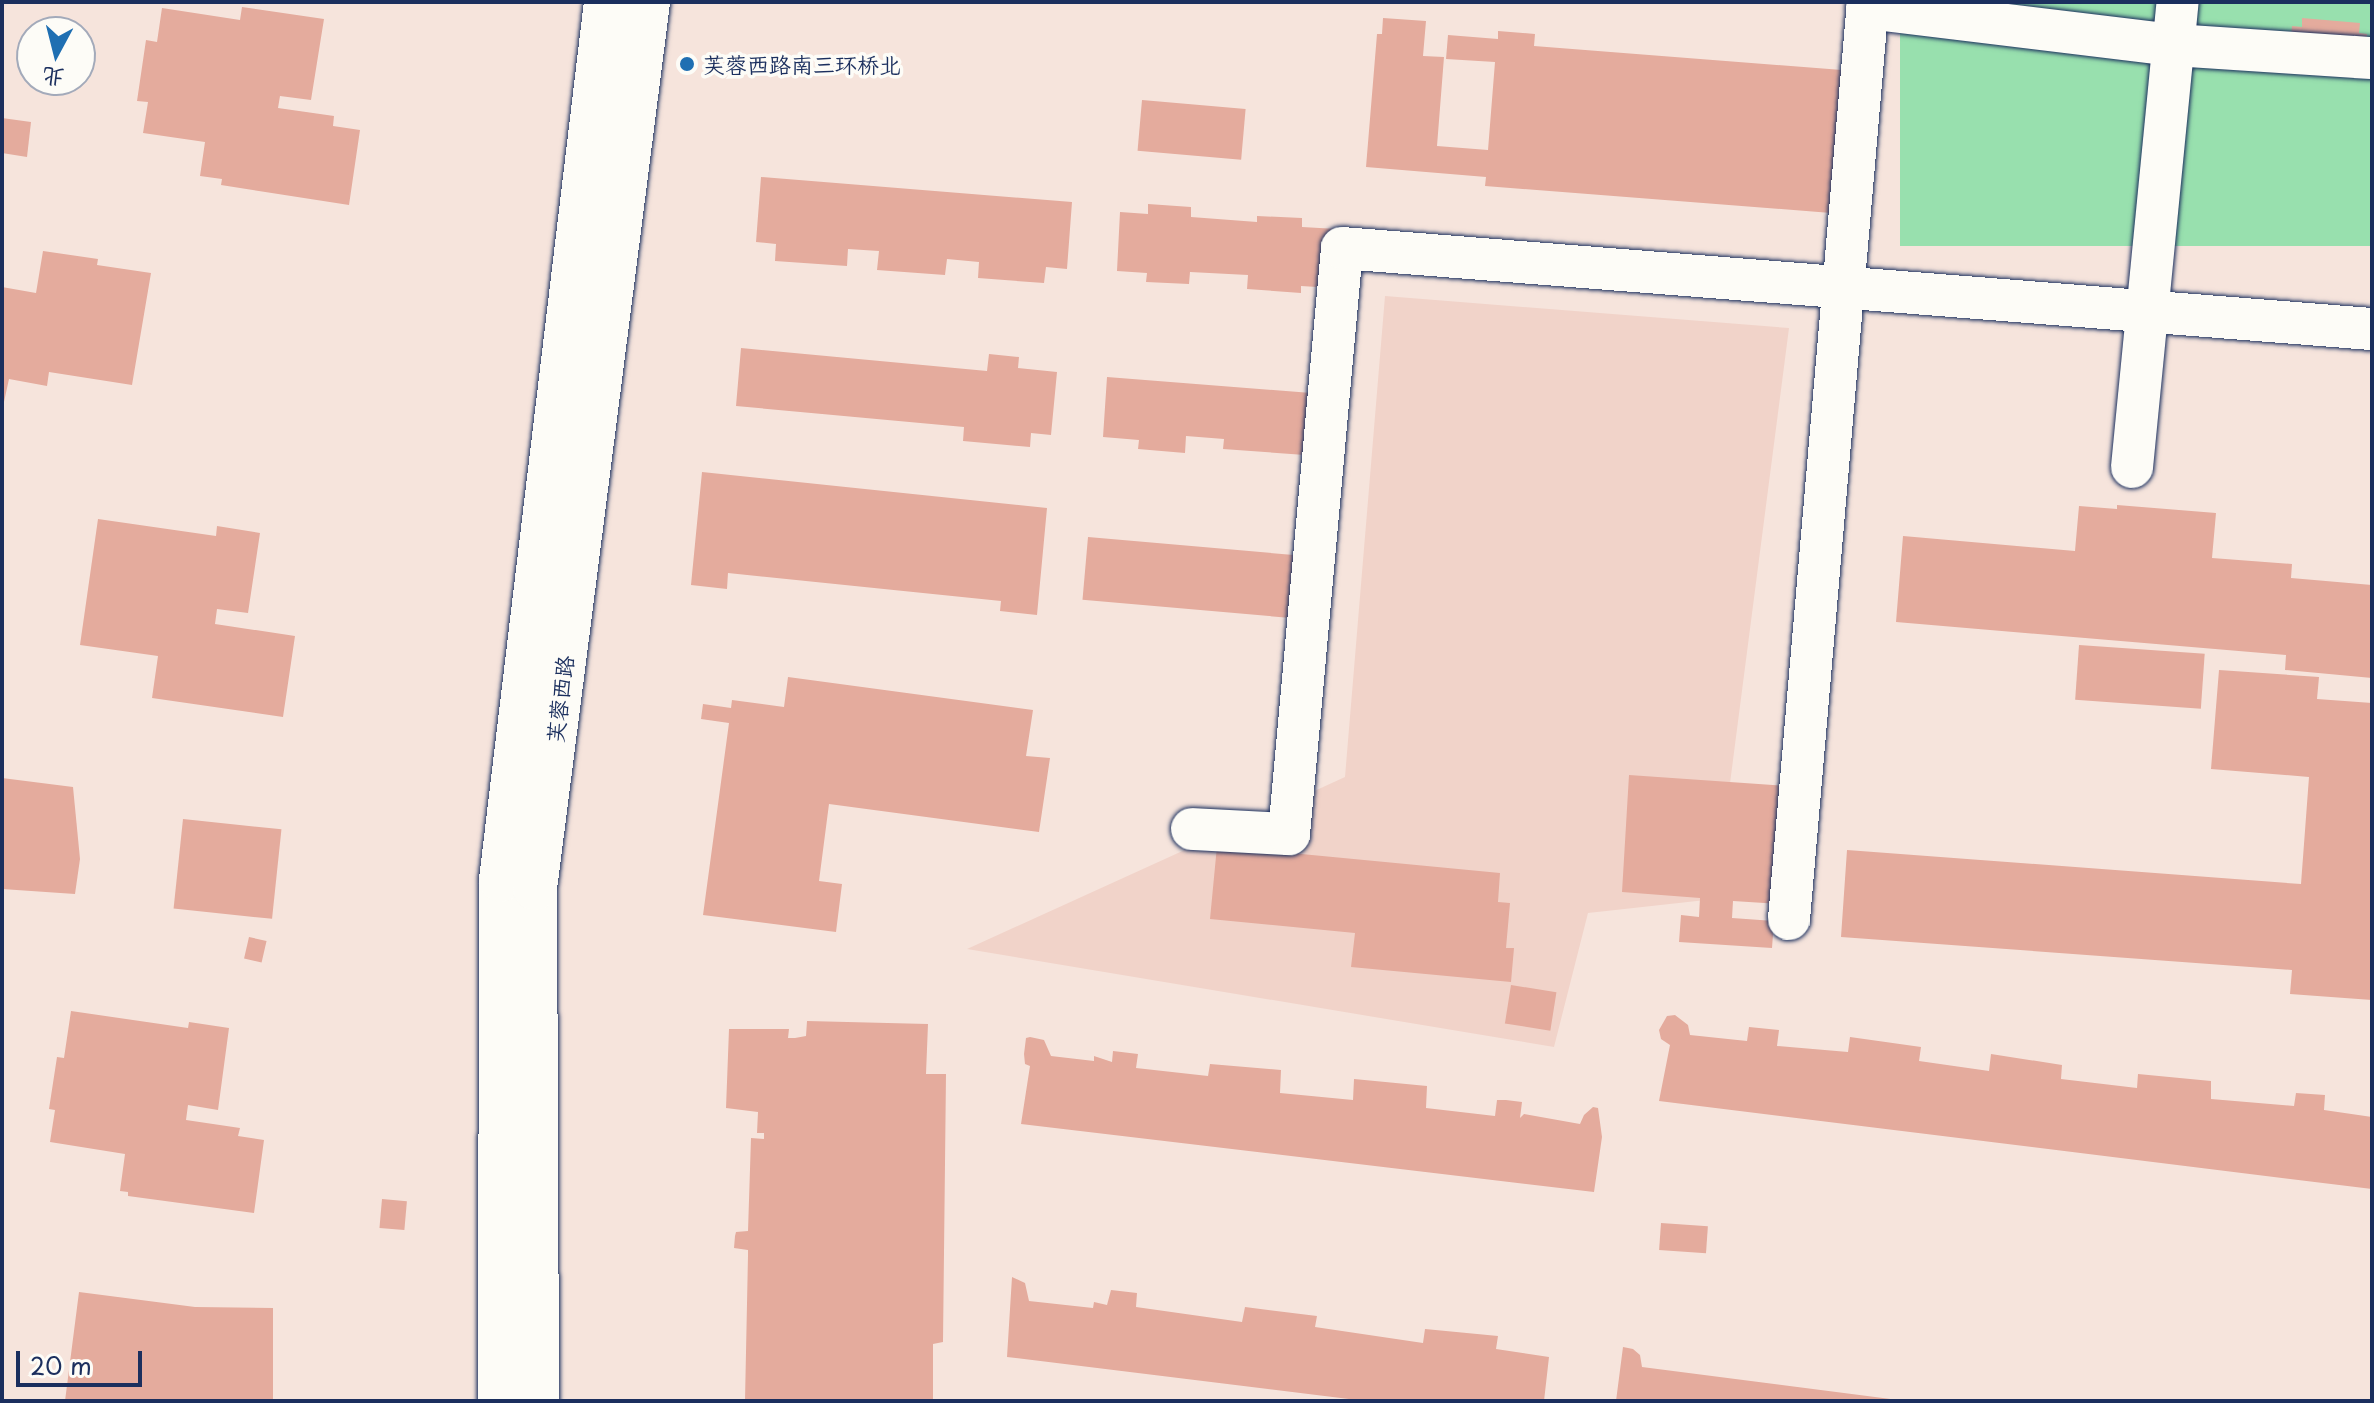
<!DOCTYPE html>
<meta charset="utf-8">
<style>
body{margin:0}
#map{position:relative;width:2374px;height:1403px;overflow:hidden;background:#f6e4dc;font-family:"Playpen Sans","LXGW WenKai TC",sans-serif}
div>[style]{position:absolute}
[style*='--x']{left:calc(var(--x)*1px);top:calc(var(--y)*1px);width:calc(var(--w)*1px);rotate:calc(var(--a)*1deg)}
.built>*{inset:0;background:#f1d3c9}
.green>*{inset:0;background:#98e0ae;transform-origin:0 0}
.building>*{inset:0;background:#e4ab9d;transform-origin:0 0}
.roads{filter:drop-shadow(0 0 2px #1b2f5e) drop-shadow(0 0 2px #1b2f5e)}
.minor>*{height:42px;margin:-21px;padding:0 21px;transform-origin:21px;border-radius:21px;background:#fdfcf7}
.major>*{height:44px;margin:-22px;padding:0 22px;transform-origin:22px;border-radius:22px;background:#fdfcf7}
.dots>*{width:22px;height:22px;translate:-50% -50%;box-sizing:border-box;border:4px solid #fdfcf7;border-radius:50%}
span{translate:-50% -50%;white-space:nowrap;text-align:center;line-height:1.15;-webkit-text-stroke:7px #fdfcf7;paint-order:stroke}
.poi-label{font-size:22px;color:#1b2f5e}
.left{translate:0 -50%;text-align:left}
.street-label{font-size:22px;color:#1b2f5e}
.frame{position:absolute;inset:0;border:4px solid #1b2f5e;pointer-events:none}
.north{position:absolute;left:16px;top:16px;width:80px;height:80px;box-sizing:border-box;background:#fdfcf7;border:2px solid #a3aaba;border-radius:50%;rotate:187deg;font-size:22px;font-weight:700;line-height:32px;text-align:center;color:#1b2f5e}
.north::after{content:'';display:block;margin:auto;width:28px;height:36px;background:#1f6fb2;clip-path:polygon(50% 0,100% 100%,50% 72%,0 100%)}
.scale{position:absolute;left:16px;top:1351px;width:126px;height:36px;box-sizing:border-box;border:4px solid #1b2f5e;border-top:0;padding-left:10px;font-size:24px;line-height:28px;white-space:nowrap;color:#1b2f5e;-webkit-text-stroke:6px #fdfcf7;paint-order:stroke}
</style>
<div id="map">
<div class="built">
<div style="clip-path:polygon(1385px 296px,1789px 328px,1715px 899px,1588px 913px,1554px 1047px,967px 949px,1345px 777px)"></div>
</div>
<div class="green">
<div style="left:1900px;top:2px;width:472px;height:244px"></div>
</div>
<div class="building">
<div style="clip-path:polygon(242px 7px,324px 19px,311px 100px,280px 96px,278px 108px,334px 116px,333px 126px,360px 130px,349px 205px,221px 185px,222px 179px,200px 176px,205px 142px,143px 133px,148px 102px,137px 101px,146px 40px,157px 42px,162px 8px,240px 20px)"></div>
<div style="clip-path:polygon(1383px 18px,1426px 21px,1423px 56px,1444px 57px,1437px 146px,1488px 150px,1495px 62px,1446px 59px,1448px 35px,1498px 39px,1498px 31px,1535px 34px,1534px 46px,1842px 70px,1831px 213px,1485px 186px,1486px 177px,1366px 167px,1377px 34px,1382px 34px)"></div>
<div style="clip-path:polygon(2302px 18px,2360px 23px,2359px 33px,2367px 34px,2366px 43px,2291px 36px,2292px 26px,2302px 27px)"></div>
<div style="left:1142px;top:100px;width:104px;height:51px;rotate:5deg"></div>
<div style="clip-path:polygon(2px 118px,31px 122px,27px 157px,2px 153px)"></div>
<div style="clip-path:polygon(761px 177px,1072px 202px,1067px 269px,1046px 267px,1044px 283px,978px 278px,979px 262px,947px 259px,945px 275px,877px 270px,879px 251px,848px 249px,847px 266px,775px 261px,776px 244px,756px 242px)"></div>
<div style="clip-path:polygon(1148px 204px,1191px 207px,1191px 217px,1257px 222px,1257px 216px,1302px 218px,1302px 227px,1337px 229px,1333px 288px,1301px 286px,1301px 293px,1247px 289px,1248px 275px,1190px 272px,1189px 284px,1146px 282px,1147px 273px,1117px 271px,1120px 212px,1148px 214px)"></div>
<div style="clip-path:polygon(43px 251px,98px 259px,97px 265px,151px 273px,132px 385px,49px 372px,47px 386px,9px 379px,2px 411px,2px 287px,36px 293px)"></div>
<div style="clip-path:polygon(741px 348px,987px 371px,989px 354px,1019px 357px,1018px 368px,1057px 372px,1051px 435px,1031px 433px,1030px 447px,963px 441px,964px 427px,736px 406px)"></div>
<div style="clip-path:polygon(1107px 377px,1324px 394px,1319px 456px,1223px 449px,1224px 439px,1186px 436px,1185px 453px,1138px 449px,1139px 440px,1103px 437px)"></div>
<div style="clip-path:polygon(702px 472px,1047px 508px,1037px 615px,1000px 611px,1001px 601px,728px 573px,727px 589px,691px 585px)"></div>
<div style="clip-path:polygon(2117px 505px,2216px 513px,2212px 558px,2292px 564px,2291px 578px,2372px 585px,2372px 678px,2285px 670px,2286px 655px,1896px 622px,1903px 536px,2075px 551px,2079px 506px,2117px 509px)"></div>
<div style="clip-path:polygon(98px 519px,216px 536px,217px 526px,260px 533px,248px 613px,217px 609px,215px 624px,295px 636px,283px 717px,152px 698px,158px 656px,80px 645px)"></div>
<div style="left:1088px;top:537px;width:224px;height:63px;rotate:5deg"></div>
<div style="left:2079px;top:645px;width:126px;height:55px;rotate:4deg"></div>
<div style="clip-path:polygon(2219px 670px,2319px 677px,2317px 699px,2372px 703px,2372px 1000px,2290px 994px,2292px 970px,1841px 937px,1847px 850px,2301px 884px,2309px 777px,2211px 769px)"></div>
<div style="clip-path:polygon(788px 677px,1033px 710px,1026px 756px,1050px 758px,1039px 832px,829px 804px,819px 881px,842px 884px,836px 932px,703px 915px,729px 723px,701px 719px,703px 704px,731px 708px,732px 700px,784px 707px)"></div>
<div style="clip-path:polygon(1629px 775px,1803px 787px,1795px 905px,1733px 901px,1732px 918px,1774px 921px,1772px 948px,1679px 942px,1681px 915px,1699px 917px,1700px 898px,1622px 892px)"></div>
<div style="clip-path:polygon(2px 778px,73px 787px,80px 859px,75px 894px,2px 889px)"></div>
<div style="left:183px;top:819px;width:99px;height:90px;rotate:6deg"></div>
<div style="clip-path:polygon(1217px 846px,1500px 873px,1498px 902px,1510px 903px,1506px 948px,1514px 948px,1511px 982px,1351px 967px,1355px 933px,1210px 919px)"></div>
<div style="left:249px;top:937px;width:18px;height:22px;rotate:13deg"></div>
<div style="left:1511px;top:985px;width:46px;height:39px;rotate:9deg"></div>
<div style="clip-path:polygon(71px 1011px,188px 1028px,189px 1022px,229px 1028px,218px 1110px,188px 1105px,186px 1120px,240px 1128px,238px 1136px,264px 1140px,254px 1213px,128px 1196px,128px 1192px,120px 1191px,125px 1154px,50px 1142px,55px 1110px,49px 1109px,57px 1057px,64px 1058px)"></div>
<div style="clip-path:polygon(1675px 1015px,1688px 1025px,1690px 1035px,1747px 1041px,1749px 1027px,1779px 1030px,1777px 1046px,1848px 1052px,1850px 1037px,1921px 1047px,1919px 1061px,1989px 1071px,1991px 1054px,2062px 1065px,2061px 1079px,2137px 1088px,2138px 1074px,2211px 1081px,2211px 1099px,2294px 1106px,2296px 1093px,2325px 1095px,2324px 1110px,2372px 1117px,2372px 1189px,1659px 1101px,1670px 1045px,1661px 1039px,1659px 1030px,1667px 1016px)"></div>
<div style="clip-path:polygon(807px 1021px,928px 1024px,926px 1074px,946px 1074px,943px 1342px,933px 1344px,933px 1401px,745px 1401px,748px 1255px,748px 1250px,734px 1248px,735px 1236px,736px 1232px,748px 1231px,751px 1138px,764px 1139px,764px 1133px,757px 1133px,758px 1112px,726px 1108px,729px 1029px,789px 1029px,788px 1038px,795px 1038px,806px 1036px)"></div>
<div style="clip-path:polygon(1030px 1037px,1044px 1040px,1051px 1056px,1094px 1061px,1094px 1056px,1112px 1062px,1113px 1051px,1138px 1054px,1136px 1068px,1208px 1076px,1210px 1064px,1281px 1070px,1280px 1093px,1353px 1100px,1354px 1079px,1427px 1086px,1426px 1108px,1495px 1116px,1497px 1100px,1506px 1100px,1522px 1102px,1520px 1118px,1524px 1114px,1580px 1124px,1584px 1115px,1593px 1107px,1598px 1108px,1602px 1137px,1594px 1192px,1021px 1124px,1030px 1066px,1025px 1064px,1024px 1054px,1026px 1038px)"></div>
<div style="left:382px;top:1199px;width:25px;height:29px;rotate:5deg"></div>
<div style="left:1661px;top:1223px;width:47px;height:27px;rotate:4deg"></div>
<div style="clip-path:polygon(1012px 1277px,1025px 1283px,1029px 1301px,1093px 1308px,1094px 1302px,1107px 1305px,1111px 1290px,1137px 1293px,1136px 1307px,1242px 1322px,1245px 1307px,1317px 1316px,1315px 1327px,1423px 1343px,1425px 1329px,1498px 1336px,1496px 1349px,1549px 1357px,1544px 1401px,1365px 1401px,1007px 1357px)"></div>
<div style="clip-path:polygon(79px 1292px,195px 1307px,273px 1308px,273px 1401px,65px 1401px)"></div>
<div style="clip-path:polygon(1623px 1347px,1633px 1349px,1640px 1355px,1642px 1367px,1906px 1401px,1616px 1401px)"></div>
</div>
<div class="roads">
<div class="minor">
<div style="--x:1867;--y:8;--w:309;--a:6.9"></div>
<div style="--x:2174;--y:45;--w:198;--a:3.8"></div>
<div style="--x:2132;--y:467;--w:467;--a:-84.4"></div>
<div style="--x:1192;--y:829;--w:97;--a:3"></div>
<div style="--x:1289;--y:834;--w:588;--a:-84.83"></div>
<div style="--x:1342;--y:248;--w:1033;--a:4.5"></div>
<div style="--x:1789;--y:919;--w:920;--a:-85.08"></div>
</div>
<div class="major">
<div style="--x:500;--y:1401;--w:521;--a:-89.89"></div>
<div style="--x:501;--y:880;--w:884;--a:-83.18"></div>
<div style="--x:537;--y:1401;--w:513;--a:-90.22"></div>
<div style="--x:535;--y:888;--w:893;--a:-82.73"></div>
</div>
</div>
<div class="dots">
<div style="left:687px;top:64px;background:#1f6fb2"></div>
</div>
<div class="poi-label">
<span class="left" style="left:703px;top:64px">芙蓉西路南三环桥北</span>
</div>
<div class="street-label">
<span style="left:559px;top:699px;rotate:-83deg">芙蓉西路</span>
</div>
<div class="frame"></div>
<div class="north">北</div>
<div class="scale">20 m</div>
</div>
